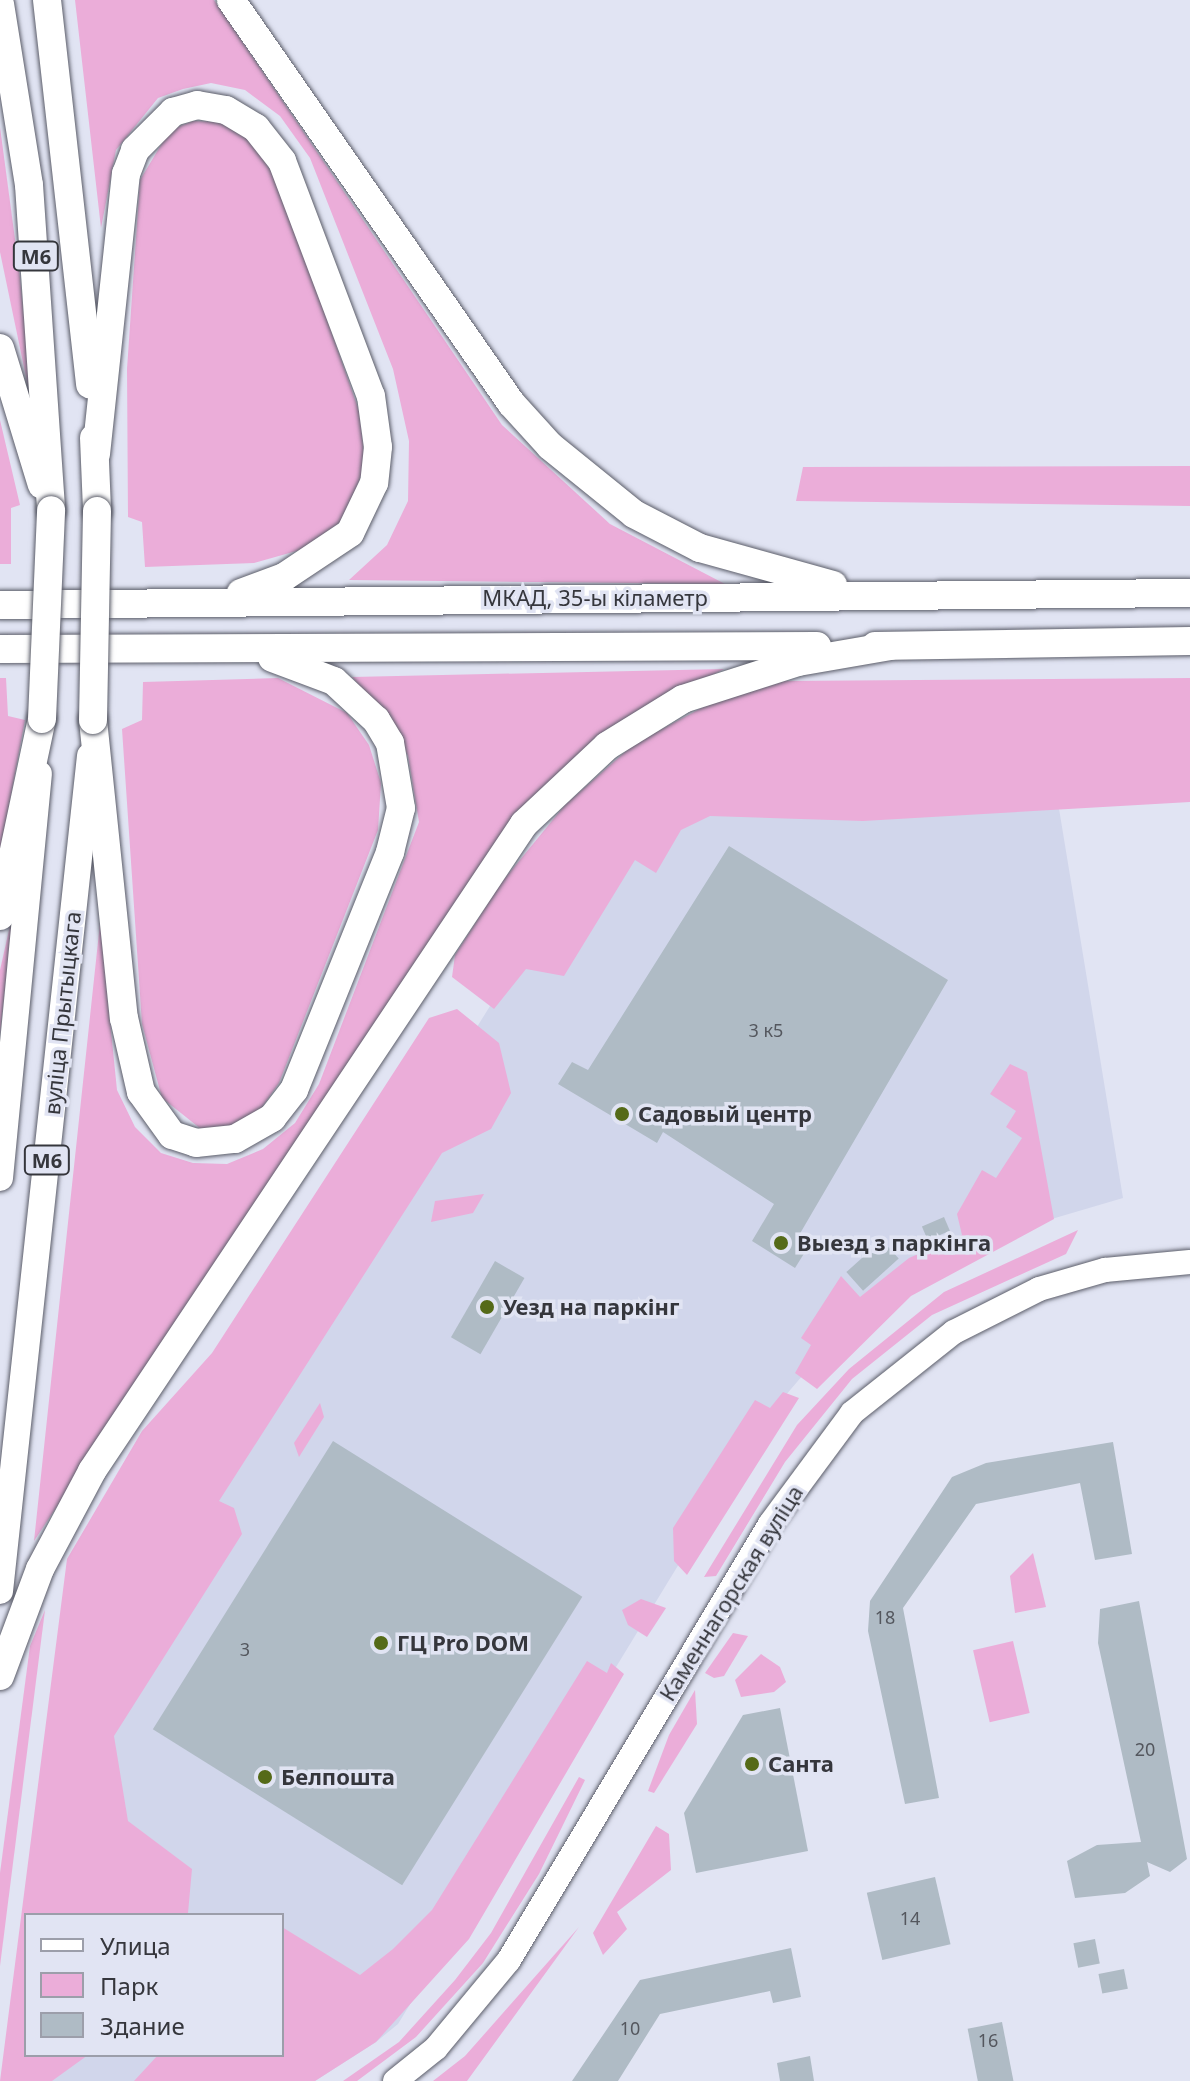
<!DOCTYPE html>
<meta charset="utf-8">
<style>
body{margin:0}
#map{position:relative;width:1190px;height:2081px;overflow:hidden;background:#e1e4f3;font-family:"Noto Sans",sans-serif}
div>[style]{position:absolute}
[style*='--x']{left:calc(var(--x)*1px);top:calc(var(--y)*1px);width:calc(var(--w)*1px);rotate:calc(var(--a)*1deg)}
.built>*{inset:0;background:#d1d6eb}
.green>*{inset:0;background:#ebadd9;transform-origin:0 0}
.building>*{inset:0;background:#afbbc5;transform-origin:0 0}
.roads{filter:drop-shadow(0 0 2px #5b5d69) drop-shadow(0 0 2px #5b5d69)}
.secondary>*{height:24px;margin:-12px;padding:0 12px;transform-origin:12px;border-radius:12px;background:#fff}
.primary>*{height:26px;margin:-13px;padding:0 13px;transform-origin:13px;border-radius:13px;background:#fff}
.trunk>*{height:28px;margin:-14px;padding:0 14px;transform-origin:14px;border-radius:14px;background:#fff}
.bridges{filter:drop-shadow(0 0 2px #5b5d69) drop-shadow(0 0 2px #5b5d69)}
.trunk-bridge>*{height:28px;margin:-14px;padding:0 14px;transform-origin:14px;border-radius:14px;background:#fff}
.dots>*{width:22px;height:22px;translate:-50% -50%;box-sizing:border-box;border:4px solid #e1e4f3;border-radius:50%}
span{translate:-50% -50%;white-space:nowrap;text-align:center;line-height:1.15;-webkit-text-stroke:7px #e1e4f3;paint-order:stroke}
.number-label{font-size:18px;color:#54575e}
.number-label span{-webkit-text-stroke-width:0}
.shield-label span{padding:2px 6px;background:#e1e4f3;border:2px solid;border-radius:6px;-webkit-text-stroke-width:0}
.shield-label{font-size:20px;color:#35363c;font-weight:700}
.street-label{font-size:22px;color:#35363c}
.poi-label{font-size:22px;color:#35363c;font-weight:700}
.left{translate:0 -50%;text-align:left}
.legend{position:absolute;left:24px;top:1913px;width:260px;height:144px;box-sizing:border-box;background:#e1e4f3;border:2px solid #9c9eaa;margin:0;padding:10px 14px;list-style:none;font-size:24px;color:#35363c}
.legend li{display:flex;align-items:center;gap:16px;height:40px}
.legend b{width:40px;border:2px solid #9c9eaa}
</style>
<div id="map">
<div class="built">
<div style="clip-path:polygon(evenodd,1051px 760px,1123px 1198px,977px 1241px,833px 1340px,773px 1410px,398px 2024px,376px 2042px,315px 2081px,4px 2081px,70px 1576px,203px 1465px,592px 843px,637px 807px,1051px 760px,26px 1915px,282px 1915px,282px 2055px,26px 2055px,26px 1915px)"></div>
</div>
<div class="green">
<div style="clip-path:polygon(75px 0,214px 0,502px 425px,610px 524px,725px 584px,349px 580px,387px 545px,408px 501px,409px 441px,393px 369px,310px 158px,280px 116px,245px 90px,211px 83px,183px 89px,158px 98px,116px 150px,101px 228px)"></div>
<div style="clip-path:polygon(193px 121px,223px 122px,249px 138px,280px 185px,359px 411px,365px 462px,348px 517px,300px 550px,254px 563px,145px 567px,142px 522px,128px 517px,127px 369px,140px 180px,170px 130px)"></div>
<div style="clip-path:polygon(0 127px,19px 269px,35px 420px,0 252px)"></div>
<div style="clip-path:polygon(0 420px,20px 505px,11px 508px,11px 564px,0 564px)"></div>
<div style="clip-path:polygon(1190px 466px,1190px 506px,796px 501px,803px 467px)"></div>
<div style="clip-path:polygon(724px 669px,632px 716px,495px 849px,34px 1541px,100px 923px,117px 1090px,135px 1127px,161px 1153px,193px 1163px,227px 1164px,263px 1149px,295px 1123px,319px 1084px,419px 822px,408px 756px,390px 720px,352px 677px)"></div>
<div style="clip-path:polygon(0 678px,6px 678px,8px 716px,25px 720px,0 854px)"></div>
<div style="clip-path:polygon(278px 678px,347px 713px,369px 745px,381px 783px,378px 830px,279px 1083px,260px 1110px,232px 1126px,201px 1129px,162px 1098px,142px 1024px,122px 729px,142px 720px,143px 682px)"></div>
<div style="clip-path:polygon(1190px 678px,1190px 802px,863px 821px,710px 816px,681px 830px,656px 873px,635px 860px,564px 976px,526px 969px,494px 1009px,452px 977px,455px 955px,501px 883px,565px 805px,634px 744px,707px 705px,785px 681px)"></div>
<div style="clip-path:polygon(14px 908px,0 1034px,0 970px)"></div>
<div style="clip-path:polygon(457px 1009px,499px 1043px,511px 1093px,491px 1129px,442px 1153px,219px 1501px,234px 1508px,242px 1534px,114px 1736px,128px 1821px,192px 1869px,188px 1913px,26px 1915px,26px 2055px,88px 2055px,52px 2081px,0 2081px,67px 1559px,142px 1431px,212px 1353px,429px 1018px)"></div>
<div style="clip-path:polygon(1010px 1064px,1027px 1072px,1054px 1219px,911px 1296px,817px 1389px,795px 1373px,811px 1345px,801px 1338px,841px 1276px,860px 1297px,909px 1258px,962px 1235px,957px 1214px,982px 1170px,996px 1178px,1022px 1138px,1006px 1127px,1016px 1111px,990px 1094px)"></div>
<div style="clip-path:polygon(484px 1194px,473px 1213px,431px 1222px,435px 1201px)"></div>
<div style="clip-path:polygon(1078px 1230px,1066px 1254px,932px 1315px,852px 1379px,785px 1462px,716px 1576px,704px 1577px,797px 1425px,849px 1369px,944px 1292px)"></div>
<div style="clip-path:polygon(783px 1392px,799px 1398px,687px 1575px,674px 1561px,673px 1528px,755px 1400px,770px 1408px)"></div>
<div style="clip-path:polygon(320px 1403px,324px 1417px,299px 1457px,294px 1443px)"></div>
<div style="clip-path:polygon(1033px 1553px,1046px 1607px,1015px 1613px,1010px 1576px)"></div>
<div style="clip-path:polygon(641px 1599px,666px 1608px,647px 1637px,628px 1625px,622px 1610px)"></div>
<div style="clip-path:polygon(45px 1610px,0 1966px,0 1873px,30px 1646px)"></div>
<div style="clip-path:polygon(733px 1633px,748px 1636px,724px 1676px,714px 1678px,705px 1673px)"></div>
<div style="left:1013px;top:1641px;width:74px;height:41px;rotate:77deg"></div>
<div style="clip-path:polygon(761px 1654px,780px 1667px,786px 1682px,774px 1692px,741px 1697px,735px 1680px)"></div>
<div style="clip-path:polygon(587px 1661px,607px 1673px,611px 1663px,624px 1674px,469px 1939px,376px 2042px,315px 2081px,134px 2081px,158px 2055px,282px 2055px,282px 1927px,360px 1975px,393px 1949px,432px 1910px)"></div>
<div style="clip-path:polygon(695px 1690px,697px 1724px,654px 1793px,648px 1791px,669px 1735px)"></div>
<div style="clip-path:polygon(579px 1777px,585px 1780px,539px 1874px,483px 1963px,416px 2037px,357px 2081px,343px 2081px,399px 2042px,455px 1980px,491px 1933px)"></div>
<div style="clip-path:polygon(656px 1826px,669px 1834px,671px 1870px,617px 1912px,627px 1929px,603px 1955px,593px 1933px)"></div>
<div style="clip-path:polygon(579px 1927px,467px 2081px,433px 2081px,465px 2056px)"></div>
</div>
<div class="building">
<div style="clip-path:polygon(729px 846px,948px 980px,798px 1237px,810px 1244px,795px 1268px,752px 1241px,774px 1204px,663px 1132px,657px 1143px,558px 1084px,572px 1062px,588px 1070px)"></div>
<div style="left:944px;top:1217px;width:15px;height:24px;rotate:67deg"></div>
<div style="left:882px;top:1240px;width:25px;height:48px;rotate:48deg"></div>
<div style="left:495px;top:1261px;width:34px;height:88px;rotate:30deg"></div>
<div style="left:333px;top:1441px;width:294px;height:340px;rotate:32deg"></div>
<div style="clip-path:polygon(1113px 1442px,1132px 1554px,1095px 1560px,1080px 1483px,976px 1504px,903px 1608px,939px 1798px,905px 1804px,868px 1631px,870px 1601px,952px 1477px,986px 1463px)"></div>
<div style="clip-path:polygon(1139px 1601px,1187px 1859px,1170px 1872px,1147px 1862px,1150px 1876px,1125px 1893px,1075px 1898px,1067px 1861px,1097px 1845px,1141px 1842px,1098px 1643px,1100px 1609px)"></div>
<div style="clip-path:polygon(780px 1708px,808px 1851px,696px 1873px,684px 1813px,743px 1715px)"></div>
<div style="left:935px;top:1877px;width:69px;height:70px;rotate:77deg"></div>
<div style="left:1095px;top:1939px;width:25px;height:22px;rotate:79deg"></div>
<div style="clip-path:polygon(791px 1948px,801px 1997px,773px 2003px,770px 1991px,660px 2014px,618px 2081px,572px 2081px,640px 1980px)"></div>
<div style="left:1124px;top:1969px;width:20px;height:26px;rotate:79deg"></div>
<div style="left:1002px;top:2022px;width:60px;height:35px;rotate:79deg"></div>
<div style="clip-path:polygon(810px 2056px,814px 2081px,780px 2081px,777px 2063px)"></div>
</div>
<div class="roads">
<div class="secondary">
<div style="--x:395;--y:2081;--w:53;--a:-38.8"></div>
<div style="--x:436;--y:2048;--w:114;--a:-50.3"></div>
<div style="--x:509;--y:1960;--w:508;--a:-59.09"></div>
<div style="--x:770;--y:1524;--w:138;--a:-53.5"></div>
<div style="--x:852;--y:1413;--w:130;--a:-38.5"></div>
<div style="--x:954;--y:1332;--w:95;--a:-26.8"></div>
<div style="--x:1039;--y:1289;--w:69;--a:-16.1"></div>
<div style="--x:1105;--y:1270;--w:85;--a:-5.4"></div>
</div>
<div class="primary">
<div style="--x:0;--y:1178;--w:406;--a:-84.5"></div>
<div style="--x:0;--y:1591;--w:840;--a:-83.85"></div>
</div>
<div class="trunk">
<div style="--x:47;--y:0;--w:387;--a:83.6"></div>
<div style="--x:231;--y:0;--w:491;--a:55.2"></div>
<div style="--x:511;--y:403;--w:58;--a:47.8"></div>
<div style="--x:550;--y:446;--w:108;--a:39"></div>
<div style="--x:634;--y:514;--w:74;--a:27.3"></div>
<div style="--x:700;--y:548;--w:138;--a:15.5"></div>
<div style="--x:0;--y:4;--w:183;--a:80.9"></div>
<div style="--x:29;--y:185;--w:326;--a:86.1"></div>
<div style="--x:0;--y:348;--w:143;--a:73"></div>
<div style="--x:94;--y:438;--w:73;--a:87.6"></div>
<div style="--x:96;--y:454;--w:282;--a:-83.9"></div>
<div style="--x:126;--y:174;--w:26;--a:-69"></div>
<div style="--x:135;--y:150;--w:54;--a:-45"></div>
<div style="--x:173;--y:112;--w:25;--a:-16"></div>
<div style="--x:197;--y:105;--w:29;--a:10"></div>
<div style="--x:226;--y:110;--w:35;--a:31"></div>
<div style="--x:256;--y:128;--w:42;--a:51.8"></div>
<div style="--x:282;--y:161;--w:251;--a:69.3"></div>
<div style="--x:371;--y:396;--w:51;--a:82.2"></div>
<div style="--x:378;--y:447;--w:36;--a:96"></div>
<div style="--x:374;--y:483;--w:55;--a:115.6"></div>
<div style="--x:350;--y:533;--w:79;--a:146.3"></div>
<div style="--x:284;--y:577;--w:46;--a:159.6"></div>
<div style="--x:0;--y:605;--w:1190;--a:-0.58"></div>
<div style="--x:875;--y:646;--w:315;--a:-0.9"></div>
<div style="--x:0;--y:649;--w:817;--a:-0.21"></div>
<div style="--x:93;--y:720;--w:300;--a:84.1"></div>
<div style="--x:124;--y:1018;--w:76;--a:77.1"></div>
<div style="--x:141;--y:1092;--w:53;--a:54.2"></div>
<div style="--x:172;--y:1135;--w:25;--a:18"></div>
<div style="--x:196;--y:1143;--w:39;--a:-6"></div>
<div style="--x:235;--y:1139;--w:43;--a:-29.6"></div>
<div style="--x:272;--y:1118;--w:36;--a:-52"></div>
<div style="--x:294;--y:1090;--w:257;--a:-68"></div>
<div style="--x:390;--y:852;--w:45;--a:-76"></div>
<div style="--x:401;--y:808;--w:66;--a:-99.6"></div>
<div style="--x:390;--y:743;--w:27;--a:-121"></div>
<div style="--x:376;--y:720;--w:57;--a:-137.1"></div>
<div style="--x:334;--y:681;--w:66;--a:-159.6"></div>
<div style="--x:0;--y:916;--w:201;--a:-78"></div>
<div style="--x:0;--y:1676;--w:114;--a:-69.5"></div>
<div style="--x:40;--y:1569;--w:111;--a:-62"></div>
<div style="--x:92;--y:1471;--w:778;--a:-56.27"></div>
<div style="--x:524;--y:824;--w:114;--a:-43.2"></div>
<div style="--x:607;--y:746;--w:89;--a:-31.7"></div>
<div style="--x:683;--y:699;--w:121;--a:-17.8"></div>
<div style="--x:798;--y:662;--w:94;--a:-9.8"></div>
</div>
</div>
<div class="bridges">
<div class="trunk-bridge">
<div style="--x:42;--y:719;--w:209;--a:-87.5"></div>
<div style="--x:93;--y:720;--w:209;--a:-88.9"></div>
</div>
</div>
<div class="dots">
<div style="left:622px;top:1114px;background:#556a18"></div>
<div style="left:781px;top:1243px;background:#556a18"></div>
<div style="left:487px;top:1307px;background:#556a18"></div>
<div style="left:381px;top:1643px;background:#556a18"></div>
<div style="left:752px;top:1764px;background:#556a18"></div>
<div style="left:265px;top:1777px;background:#556a18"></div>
</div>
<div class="number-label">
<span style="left:766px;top:1030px">3 к5</span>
<span style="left:885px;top:1617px">18</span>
<span style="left:245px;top:1649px">3</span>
<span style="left:1145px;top:1749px">20</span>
<span style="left:910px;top:1918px">14</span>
<span style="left:630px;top:2028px">10</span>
<span style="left:988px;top:2040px">16</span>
</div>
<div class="shield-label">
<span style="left:36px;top:256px">М6</span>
<span style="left:47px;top:1160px">М6</span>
</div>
<div class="street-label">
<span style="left:595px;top:598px">МКАД, 35-ы кіламетр</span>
<span style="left:62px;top:1013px;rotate:-84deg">вуліца Прытыцкага</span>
<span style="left:731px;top:1593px;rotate:-58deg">Каменнагорская вуліца</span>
</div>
<div class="poi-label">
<span class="left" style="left:638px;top:1114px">Садовый центр</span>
<span class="left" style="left:797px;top:1243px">Выезд з паркінга</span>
<span class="left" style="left:503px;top:1307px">Уезд на паркінг</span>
<span class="left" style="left:397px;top:1643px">ГЦ Pro DOM</span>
<span class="left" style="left:768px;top:1764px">Санта</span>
<span class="left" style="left:281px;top:1777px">Белпошта</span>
</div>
<ul class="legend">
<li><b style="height:10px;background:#fff"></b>Улица</li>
<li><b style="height:22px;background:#ebadd9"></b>Парк</li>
<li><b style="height:22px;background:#afbbc5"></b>Здание</li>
</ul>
</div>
